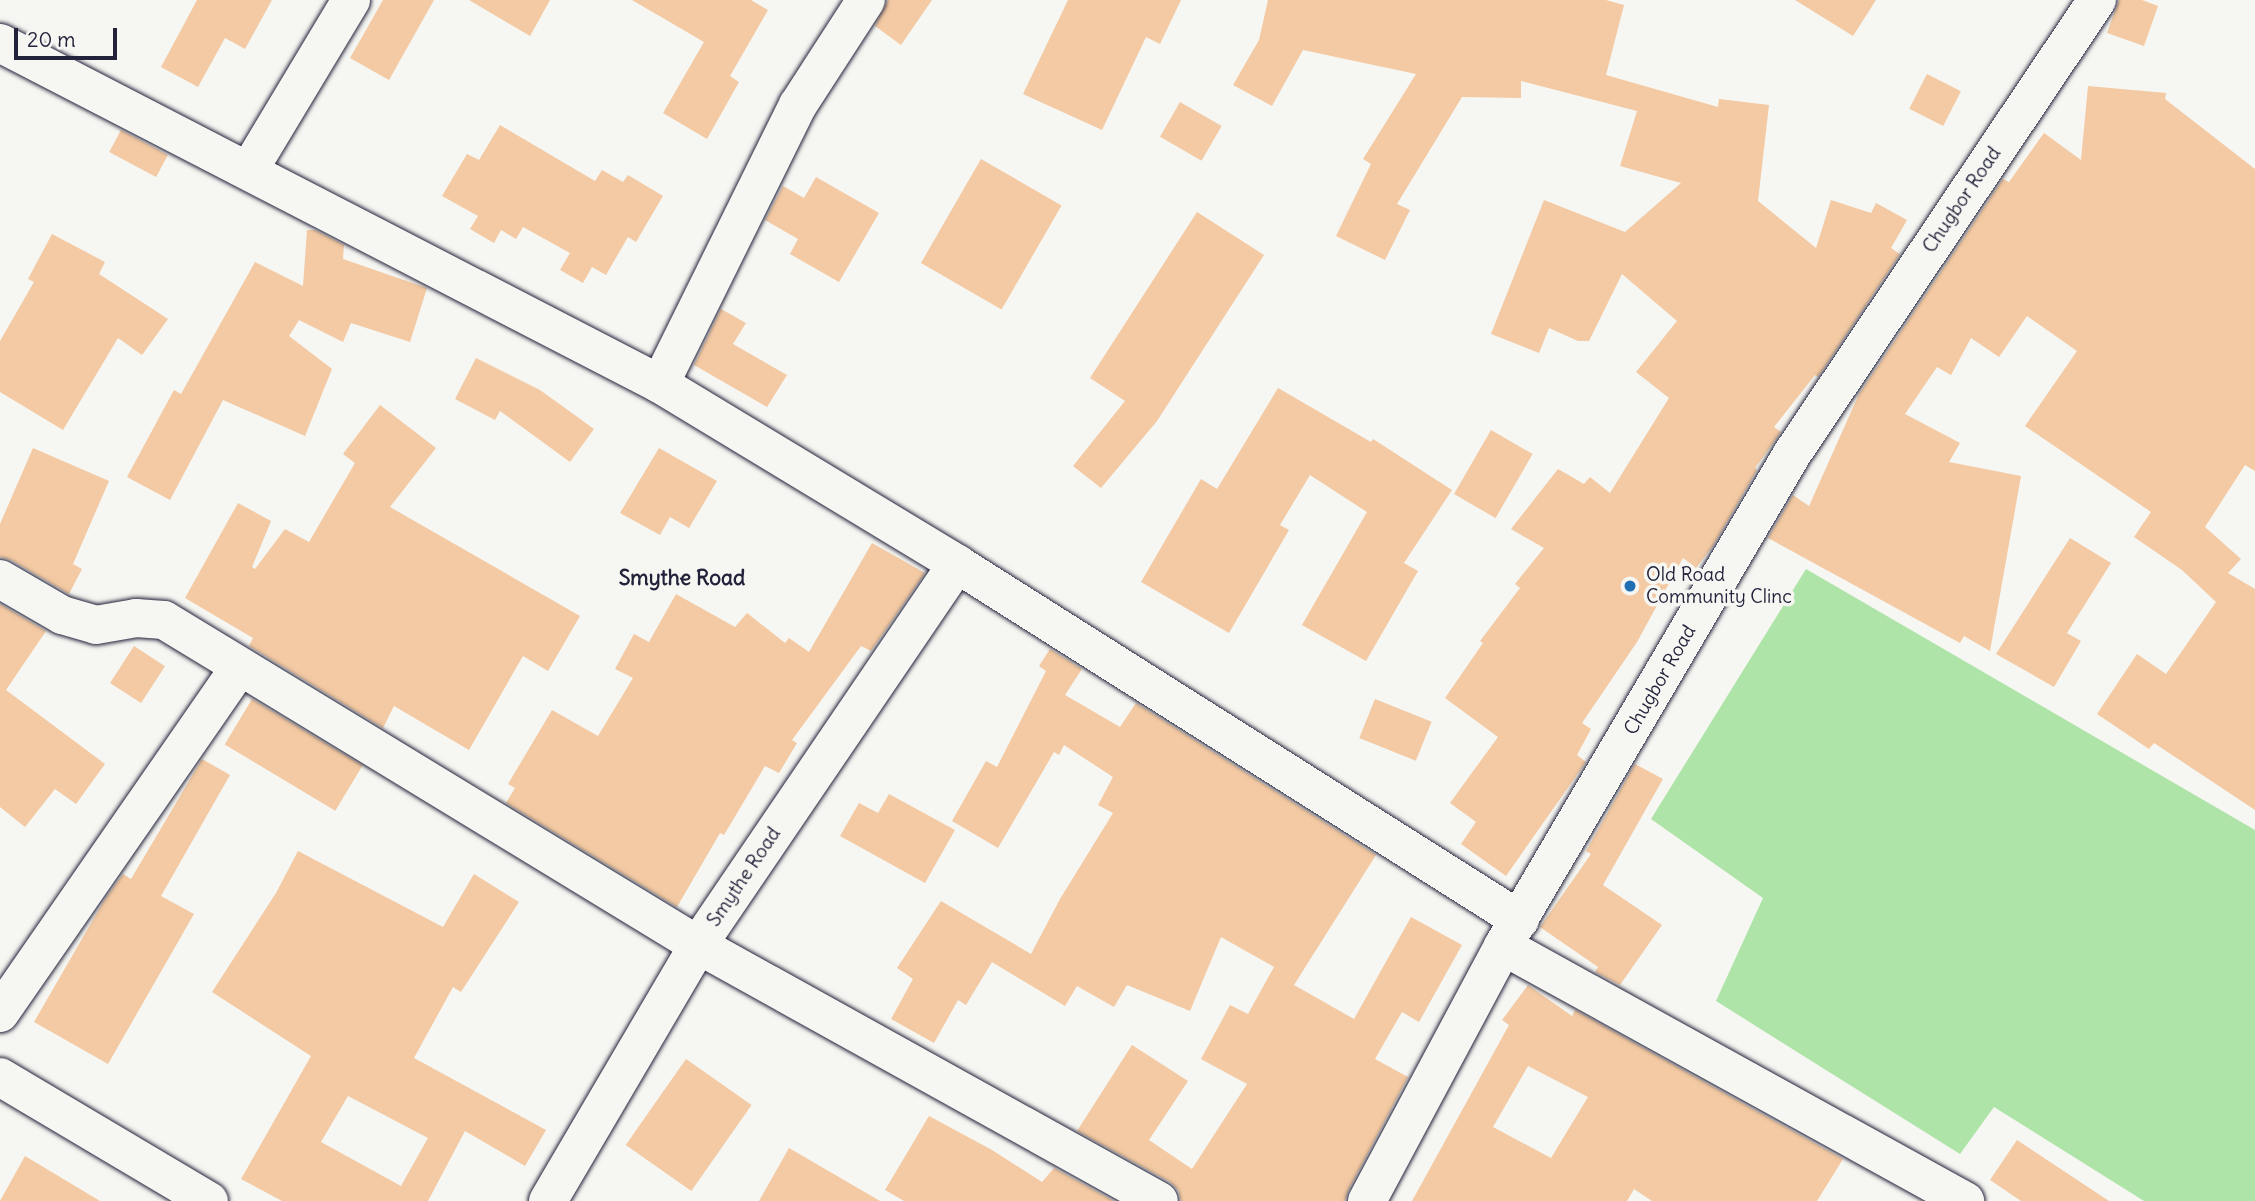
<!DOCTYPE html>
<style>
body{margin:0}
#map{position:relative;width:2255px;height:1201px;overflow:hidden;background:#f6f6f2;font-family:Delius,sans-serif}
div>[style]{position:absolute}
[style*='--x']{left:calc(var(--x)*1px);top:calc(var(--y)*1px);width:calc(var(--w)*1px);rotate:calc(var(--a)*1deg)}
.green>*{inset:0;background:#aee4a7}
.building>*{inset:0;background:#f3caa3;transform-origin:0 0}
.roads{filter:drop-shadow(0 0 2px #22223b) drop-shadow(0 0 2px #22223b)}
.minor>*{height:38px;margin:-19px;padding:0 19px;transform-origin:19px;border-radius:19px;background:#f6f6f2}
.dots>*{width:19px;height:19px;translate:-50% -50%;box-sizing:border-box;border:4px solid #f6f6f2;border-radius:50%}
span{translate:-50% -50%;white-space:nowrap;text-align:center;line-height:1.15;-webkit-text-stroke:7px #f6f6f2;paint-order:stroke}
.street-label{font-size:19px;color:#22223b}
.poi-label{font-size:19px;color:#22223b}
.left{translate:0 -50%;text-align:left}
.neighbourhood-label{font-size:21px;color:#22223b;font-weight:700}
.scale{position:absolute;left:14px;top:28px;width:103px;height:32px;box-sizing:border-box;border:4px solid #22223b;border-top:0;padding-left:9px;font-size:21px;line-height:24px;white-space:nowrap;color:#22223b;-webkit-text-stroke:5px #f6f6f2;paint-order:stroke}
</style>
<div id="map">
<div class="green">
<div style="clip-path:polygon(1806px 569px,2255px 830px,2255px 1201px,2144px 1201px,1994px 1107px,1960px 1154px,1716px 1001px,1763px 898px,1651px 819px)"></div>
</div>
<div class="building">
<div style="clip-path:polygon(197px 0,272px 0,245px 49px,225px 38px,198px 87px,161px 67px)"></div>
<div style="clip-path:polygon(383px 0,434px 0,389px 80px,350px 58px)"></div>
<div style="clip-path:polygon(469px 0,550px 0,530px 36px)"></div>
<div style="clip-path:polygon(632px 0,751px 0,768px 10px,730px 76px,739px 82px,707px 139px,663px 113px,704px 42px)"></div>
<div style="clip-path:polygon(888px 0,932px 0,901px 45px,875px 26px)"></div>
<div style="clip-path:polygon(1068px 0,1181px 0,1160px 44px,1146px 37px,1102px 130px,1023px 94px)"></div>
<div style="clip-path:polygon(1268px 0,1606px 0,1624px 5px,1606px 75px,1718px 107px,1719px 99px,1769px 105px,1758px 201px,1816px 248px,1831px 200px,1871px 213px,1876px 203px,1907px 220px,1891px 248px,1900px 254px,1818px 377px,1815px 375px,1774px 427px,1781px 432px,1755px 468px,1757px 470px,1713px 546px,1696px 568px,1683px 558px,1637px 642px,1582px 723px,1591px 729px,1577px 755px,1586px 762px,1506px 876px,1461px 844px,1476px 822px,1450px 803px,1498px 737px,1445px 698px,1483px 643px,1480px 641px,1520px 588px,1515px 584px,1544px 548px,1511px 529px,1558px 469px,1584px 484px,1590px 477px,1610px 493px,1669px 398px,1636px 372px,1677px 321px,1622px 274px,1589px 341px,1578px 341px,1549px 328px,1539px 353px,1491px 334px,1544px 200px,1625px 232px,1681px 183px,1620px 166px,1637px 111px,1521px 81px,1521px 98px,1462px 97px,1397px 204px,1410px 210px,1385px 260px,1336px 236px,1371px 164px,1363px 159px,1416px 74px,1303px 50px,1272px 106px,1233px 85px,1259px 40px)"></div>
<div style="clip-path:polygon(1795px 0,1876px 0,1853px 36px)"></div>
<div style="clip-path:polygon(2119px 0,2142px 0,2158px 6px,2144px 46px,2107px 33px)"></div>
<div style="left:1927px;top:74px;width:38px;height:39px;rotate:27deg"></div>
<div style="clip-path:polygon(2088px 86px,2166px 93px,2165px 99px,2255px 169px,2255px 471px,2245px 465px,2205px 527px,2241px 559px,2228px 573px,2255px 589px,2255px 810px,2154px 743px,2149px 749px,2097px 714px,2137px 654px,2166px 674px,2216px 602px,2182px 570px,2134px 537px,2151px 512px,2025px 426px,2077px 351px,2027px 316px,1999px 357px,1971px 338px,1951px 375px,1937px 367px,1905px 414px,1960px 443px,1949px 462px,2021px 476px,1990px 651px,1964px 636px,1960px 643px,1768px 538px,1793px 495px,1809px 506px,1859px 394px,2003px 179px,2009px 182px,2044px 133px,2081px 160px)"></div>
<div style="left:1180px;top:102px;width:48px;height:40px;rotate:30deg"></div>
<div style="clip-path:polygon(500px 125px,595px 181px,602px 170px,623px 182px,628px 175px,663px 196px,636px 242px,628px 237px,606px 275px,592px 267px,583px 283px,560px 270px,570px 253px,523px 227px,516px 239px,501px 230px,494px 243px,470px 229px,478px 216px,442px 196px,467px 154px,479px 160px)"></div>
<div style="left:121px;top:130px;width:53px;height:25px;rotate:28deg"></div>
<div style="left:981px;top:159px;width:93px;height:120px;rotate:30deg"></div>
<div style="clip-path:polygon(816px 177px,879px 213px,839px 282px,790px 254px,798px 239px,765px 220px,783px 186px,804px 198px)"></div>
<div style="clip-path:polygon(1197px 212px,1264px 255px,1157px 421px,1101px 488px,1073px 466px,1125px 401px,1090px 378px)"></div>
<div style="clip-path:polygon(307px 230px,315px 230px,344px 245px,343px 259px,427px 288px,410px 342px,351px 323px,343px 342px,299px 320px,289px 336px,332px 369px,305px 436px,223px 400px,170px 500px,127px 477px,174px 390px,181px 394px,255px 262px,303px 286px)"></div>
<div style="clip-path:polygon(52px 234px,105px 262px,99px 274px,168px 319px,142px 355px,118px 338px,63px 430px,0 392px,0 341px,34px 282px,28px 279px)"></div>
<div style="clip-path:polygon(721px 309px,746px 323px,733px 344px,787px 375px,767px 407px,694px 365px)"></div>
<div style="clip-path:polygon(476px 358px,540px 390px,594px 429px,570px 462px,500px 411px,495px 420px,455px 399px)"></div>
<div style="clip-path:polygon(1278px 388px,1371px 442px,1373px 439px,1452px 490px,1404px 563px,1418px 571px,1366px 661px,1302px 625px,1367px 512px,1310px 475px,1280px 525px,1289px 530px,1229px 633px,1141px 582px,1201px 479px,1217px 489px)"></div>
<div style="clip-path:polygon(380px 405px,436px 448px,390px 507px,580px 616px,548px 671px,523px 656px,469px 750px,394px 706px,383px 728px,249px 646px,253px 638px,185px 598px,238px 503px,271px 521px,252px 567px,255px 569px,285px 529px,309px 542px,355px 463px,343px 454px)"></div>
<div style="left:1491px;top:430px;width:48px;height:74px;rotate:30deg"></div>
<div style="clip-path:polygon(33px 448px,109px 481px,73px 564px,82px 569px,69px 594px,11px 560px,0 557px,0 524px)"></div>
<div style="clip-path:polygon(659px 448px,717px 481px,689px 528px,670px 517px,660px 535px,620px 513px)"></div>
<div style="clip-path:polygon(2070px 538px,2111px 563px,2067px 633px,2081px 641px,2054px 687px,1996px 654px)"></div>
<div style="clip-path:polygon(872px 543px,925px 573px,871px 651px,861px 646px,792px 740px,797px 743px,779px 773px,765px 766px,724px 835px,720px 833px,677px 907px,506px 803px,515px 788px,508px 784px,552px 710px,598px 736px,633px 678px,615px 669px,634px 634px,649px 642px,676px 594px,735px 627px,747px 613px,785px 643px,789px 638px,809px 652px)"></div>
<div style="clip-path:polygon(0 604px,46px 631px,6px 690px,105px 764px,76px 804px,55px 789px,25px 827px,0 807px)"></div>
<div style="left:134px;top:646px;width:37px;height:44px;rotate:33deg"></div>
<div style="clip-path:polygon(1050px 649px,1082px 669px,1065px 695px,1120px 727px,1136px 703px,1376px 855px,1294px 985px,1354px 1019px,1411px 917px,1462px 945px,1419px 1022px,1402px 1012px,1375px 1059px,1408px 1077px,1348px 1191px,1345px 1201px,1181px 1201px,1178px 1190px,1170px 1182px,1077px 1131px,1132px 1045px,1188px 1081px,1149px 1140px,1192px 1169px,1247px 1084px,1201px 1059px,1230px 1005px,1248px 1014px,1274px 967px,1221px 937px,1190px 1011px,1127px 985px,1114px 1007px,1077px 986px,1065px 1006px,992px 962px,966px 1005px,958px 1000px,934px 1043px,891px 1019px,913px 979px,897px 968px,941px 901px,1031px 954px,1060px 899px,1113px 813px,1098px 805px,1113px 777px,1064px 745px,1059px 755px,1054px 752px,998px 848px,952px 821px,986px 761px,997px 767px,1046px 671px,1039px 666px)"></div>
<div style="left:252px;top:699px;width:129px;height:53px;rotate:31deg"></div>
<div style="left:1375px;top:699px;width:61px;height:42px;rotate:22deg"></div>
<div style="clip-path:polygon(202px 759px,230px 775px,161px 896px,194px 914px,108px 1064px,34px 1022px,105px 899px,123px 874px,131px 879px)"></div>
<div style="clip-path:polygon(1635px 764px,1663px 779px,1603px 885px,1662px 925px,1620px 985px,1595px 972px,1598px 967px,1540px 927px,1591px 854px,1586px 851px)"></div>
<div style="clip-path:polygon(889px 794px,955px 830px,925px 883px,840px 836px,859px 803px,878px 813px)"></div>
<div style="clip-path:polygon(evenodd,298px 851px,443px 927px,474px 874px,519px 902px,461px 992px,453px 987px,414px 1058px,546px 1130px,525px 1166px,465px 1131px,428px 1201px,282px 1201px,241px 1179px,311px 1056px,212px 992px,276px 893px,298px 851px,348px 1096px,428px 1138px,401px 1186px,321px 1142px,348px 1096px)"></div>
<div style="clip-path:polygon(evenodd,1528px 985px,1572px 1016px,1575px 1010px,1843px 1159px,1817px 1201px,1652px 1201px,1634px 1189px,1627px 1201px,1412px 1201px,1509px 1025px,1502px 1020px,1528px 985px,1528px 1066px,1588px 1097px,1551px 1158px,1493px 1127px,1528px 1066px)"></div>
<div style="left:686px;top:1059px;width:80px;height:105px;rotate:35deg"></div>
<div style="clip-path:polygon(929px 1116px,992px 1150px,1042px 1182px,1054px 1168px,1114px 1201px,904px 1201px,885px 1190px)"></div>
<div style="clip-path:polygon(2017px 1140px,2109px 1201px,2021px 1201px,1990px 1180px)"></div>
<div style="clip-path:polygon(789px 1148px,880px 1201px,759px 1201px)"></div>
<div style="clip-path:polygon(25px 1156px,100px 1201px,0 1201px)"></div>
</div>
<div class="roads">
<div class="minor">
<div style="--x:0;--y:43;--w:743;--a:27.32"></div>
<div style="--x:660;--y:384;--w:347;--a:31.2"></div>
<div style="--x:957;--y:564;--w:666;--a:32.31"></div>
<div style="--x:249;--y:170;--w:198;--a:-59"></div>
<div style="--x:660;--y:384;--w:311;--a:-63.7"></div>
<div style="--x:798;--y:105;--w:125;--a:-57.1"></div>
<div style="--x:0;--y:579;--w:72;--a:30.1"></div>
<div style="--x:62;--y:615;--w:35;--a:16"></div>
<div style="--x:96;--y:625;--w:41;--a:-9.9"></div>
<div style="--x:136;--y:618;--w:28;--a:4"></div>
<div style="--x:164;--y:620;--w:625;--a:31.33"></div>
<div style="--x:698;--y:945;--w:527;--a:29.04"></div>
<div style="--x:1503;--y:946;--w:528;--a:28.9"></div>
<div style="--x:0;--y:1013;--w:420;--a:-55.3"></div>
<div style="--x:0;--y:1077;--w:243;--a:30.7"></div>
<div style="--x:548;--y:1201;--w:297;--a:-59.6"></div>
<div style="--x:698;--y:945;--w:461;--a:-55.8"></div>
<div style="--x:1367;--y:1201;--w:289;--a:-61.9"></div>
<div style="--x:1503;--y:946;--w:571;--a:-59.57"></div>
<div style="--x:1792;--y:454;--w:547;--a:-56.11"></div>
</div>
</div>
<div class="dots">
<div style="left:1630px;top:586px;background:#1f6fb2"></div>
</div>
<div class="street-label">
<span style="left:1962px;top:200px;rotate:-56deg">Chugbor Road</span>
<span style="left:1660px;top:680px;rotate:-60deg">Chugbor Road</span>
<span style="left:744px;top:877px;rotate:-56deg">Smythe Road</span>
</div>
<div class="poi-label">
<span class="left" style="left:1646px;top:586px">Old Road<br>Community Clinc</span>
</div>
<div class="neighbourhood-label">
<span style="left:682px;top:578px">Smythe Road</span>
</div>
<div class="scale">20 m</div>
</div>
